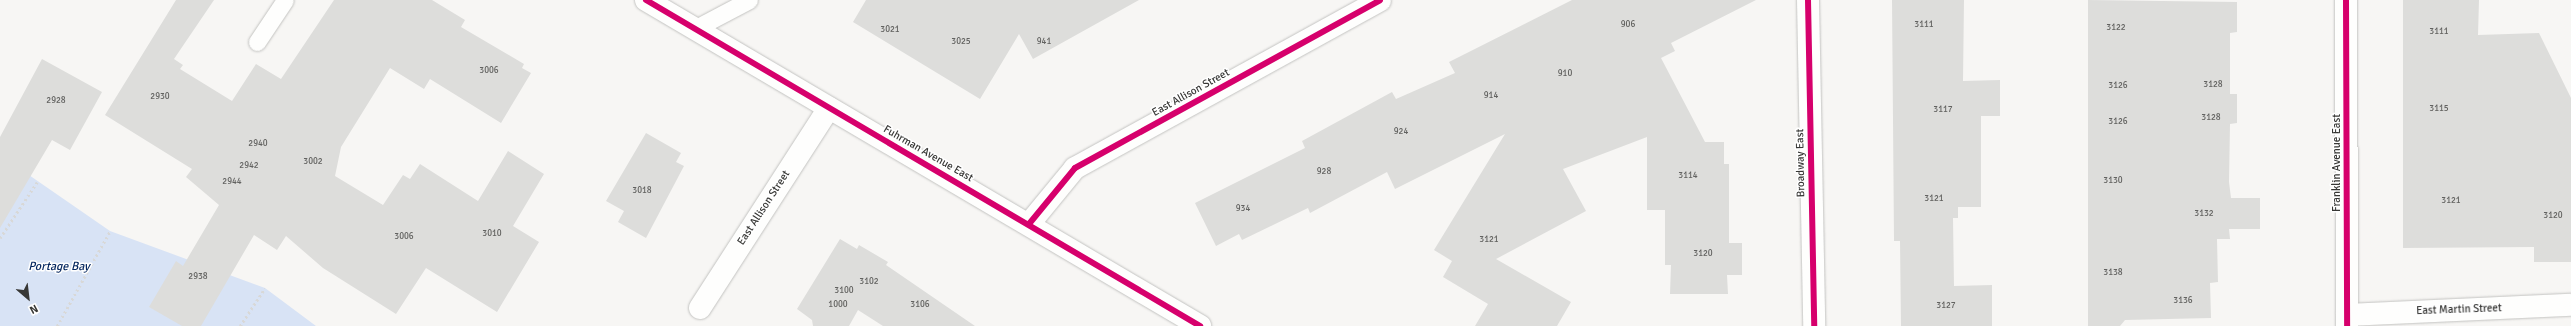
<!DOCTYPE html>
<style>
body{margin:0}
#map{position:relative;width:2571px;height:326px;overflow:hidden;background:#f7f6f4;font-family:Signika,sans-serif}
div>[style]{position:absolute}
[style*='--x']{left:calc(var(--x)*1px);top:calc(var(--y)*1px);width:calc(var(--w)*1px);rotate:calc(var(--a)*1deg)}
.water>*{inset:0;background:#d8e3f5}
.building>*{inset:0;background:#dddddb}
.path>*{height:2.5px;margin-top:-1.25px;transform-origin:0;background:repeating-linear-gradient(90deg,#d8d8d7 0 2px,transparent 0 5px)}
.roads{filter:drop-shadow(0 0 1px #c3c3c1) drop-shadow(0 0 1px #c3c3c1)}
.service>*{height:17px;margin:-8.5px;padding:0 8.5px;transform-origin:8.5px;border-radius:8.5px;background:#fefefd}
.minor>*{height:22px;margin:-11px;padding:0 11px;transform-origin:11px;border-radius:11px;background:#fefefd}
.tertiary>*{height:22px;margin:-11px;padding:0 11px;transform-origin:11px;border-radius:11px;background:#fefefd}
.cycleway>*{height:6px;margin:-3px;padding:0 3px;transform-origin:3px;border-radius:3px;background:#d6006c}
span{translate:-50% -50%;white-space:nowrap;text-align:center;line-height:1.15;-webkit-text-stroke:3px #fff;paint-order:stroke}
.number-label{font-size:9px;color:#626260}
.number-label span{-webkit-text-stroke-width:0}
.street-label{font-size:11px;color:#373735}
.water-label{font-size:12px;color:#03255e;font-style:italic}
.north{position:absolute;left:8px;top:278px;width:40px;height:40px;-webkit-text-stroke:3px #fff;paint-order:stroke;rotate:152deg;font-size:11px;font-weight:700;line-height:16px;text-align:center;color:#373735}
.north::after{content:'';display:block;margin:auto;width:14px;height:18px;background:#373735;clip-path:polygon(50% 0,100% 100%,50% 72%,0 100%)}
</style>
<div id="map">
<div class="water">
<div style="clip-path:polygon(0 155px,110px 231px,265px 288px,316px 326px,0 326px)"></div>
</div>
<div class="building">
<div style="clip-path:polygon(176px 0,214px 0,174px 59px,183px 65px,180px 69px,232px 101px,256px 64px,281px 79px,334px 0,432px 0,465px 20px,461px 27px,524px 64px,522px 68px,531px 73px,501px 123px,430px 79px,424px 89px,390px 68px,341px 147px,335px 176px,383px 205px,403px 175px,410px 179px,420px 164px,478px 201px,508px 151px,544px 174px,513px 226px,539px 242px,497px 312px,426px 268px,396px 314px,323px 268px,286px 236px,277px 250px,254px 235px,201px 326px,182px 326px,149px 307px,176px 261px,183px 266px,219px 205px,186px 177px,192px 169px,105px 115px)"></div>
<div style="clip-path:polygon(866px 0,1139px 0,1033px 59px,1019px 34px,980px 99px,853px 22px)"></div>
<div style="clip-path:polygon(1572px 0,1756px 0,1671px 43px,1675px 51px,1661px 58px,1705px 142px,1724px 142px,1724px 164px,1729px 164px,1729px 243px,1742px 243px,1742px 275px,1727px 275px,1728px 294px,1670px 294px,1671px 265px,1665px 265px,1665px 210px,1647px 210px,1647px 137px,1563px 169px,1586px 211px,1496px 259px,1571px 302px,1557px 326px,1475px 326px,1488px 304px,1443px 277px,1452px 261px,1434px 250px,1505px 134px,1395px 189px,1387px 172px,1310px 213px,1308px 208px,1242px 240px,1239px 234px,1216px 246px,1195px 203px,1305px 148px,1302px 141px,1392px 92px,1396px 99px,1455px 73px,1449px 62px)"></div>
<div style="clip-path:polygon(1892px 0,1964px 0,1963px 81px,2000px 80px,2000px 116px,1981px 116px,1981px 207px,1958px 207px,1958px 218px,1953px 218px,1954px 286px,1992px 285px,1992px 326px,1901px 326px,1900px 241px,1894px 241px)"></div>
<div style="clip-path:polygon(2088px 0,2237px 2px,2237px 32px,2230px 33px,2230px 94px,2237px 94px,2237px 123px,2230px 124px,2229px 182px,2231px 198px,2260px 198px,2260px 229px,2229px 229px,2230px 239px,2217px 239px,2218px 282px,2210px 283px,2211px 318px,2125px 320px,2120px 326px,2088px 326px)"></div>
<div style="clip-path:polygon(2403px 0,2479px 0,2478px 35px,2539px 33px,2571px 98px,2571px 262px,2534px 262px,2534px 247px,2403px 248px)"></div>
<div style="clip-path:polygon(42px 59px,102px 92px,70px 150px,52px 140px,0 228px,0 137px)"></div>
<div style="clip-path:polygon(646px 133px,681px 153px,676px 162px,684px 166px,646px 238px,618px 222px,624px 211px,606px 201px)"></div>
<div style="clip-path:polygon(840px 239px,857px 249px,859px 245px,888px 262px,886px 265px,975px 326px,883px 326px,858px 310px,849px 326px,813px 326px,812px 320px,797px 309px)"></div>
</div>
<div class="path">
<div style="--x:0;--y:238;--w:67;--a:-56.5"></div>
<div style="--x:57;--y:326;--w:109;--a:-60.8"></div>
<div style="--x:240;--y:326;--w:45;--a:-56.7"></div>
</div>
<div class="roads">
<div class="service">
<div style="--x:694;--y:29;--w:62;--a:-27.8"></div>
<div style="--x:257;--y:42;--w:50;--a:-56.3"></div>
</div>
<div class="minor">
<div style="--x:1808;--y:0;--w:326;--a:88.9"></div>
<div style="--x:1029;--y:224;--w:72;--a:-50.6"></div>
<div style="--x:1075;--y:168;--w:348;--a:-28.8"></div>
<div style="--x:700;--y:308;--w:238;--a:-57.2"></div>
<div style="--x:2347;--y:315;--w:224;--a:-2.6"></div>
</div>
<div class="tertiary">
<div style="--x:646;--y:0;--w:643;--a:30.47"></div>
<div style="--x:2346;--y:0;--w:326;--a:89.8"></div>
</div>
</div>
<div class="cycleway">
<div style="--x:646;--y:0;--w:643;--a:30.47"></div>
<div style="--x:1808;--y:0;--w:326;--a:88.9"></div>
<div style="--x:2346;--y:0;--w:326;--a:89.8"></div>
<div style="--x:1029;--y:224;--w:72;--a:-50.6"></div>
<div style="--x:1075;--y:168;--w:348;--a:-28.8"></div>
</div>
<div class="number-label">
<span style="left:1628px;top:25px">906</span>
<span style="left:1924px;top:25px">3111</span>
<span style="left:2116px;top:28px">3122</span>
<span style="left:890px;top:30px">3021</span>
<span style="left:2439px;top:32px">3111</span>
<span style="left:961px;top:42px">3025</span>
<span style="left:1044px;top:42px">941</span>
<span style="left:489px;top:71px">3006</span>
<span style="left:1565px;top:74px">910</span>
<span style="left:2213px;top:85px">3128</span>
<span style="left:2118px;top:86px">3126</span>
<span style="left:1491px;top:96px">914</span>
<span style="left:160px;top:97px">2930</span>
<span style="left:56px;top:101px">2928</span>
<span style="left:2439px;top:109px">3115</span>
<span style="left:1943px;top:110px">3117</span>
<span style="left:2211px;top:118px">3128</span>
<span style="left:2118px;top:122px">3126</span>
<span style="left:1401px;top:132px">924</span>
<span style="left:258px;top:144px">2940</span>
<span style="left:313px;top:162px">3002</span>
<span style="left:249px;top:166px">2942</span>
<span style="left:1324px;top:172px">928</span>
<span style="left:1688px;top:176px">3114</span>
<span style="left:2113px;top:181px">3130</span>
<span style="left:232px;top:182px">2944</span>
<span style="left:642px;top:191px">3018</span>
<span style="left:1934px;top:199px">3121</span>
<span style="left:2451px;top:201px">3121</span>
<span style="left:1243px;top:209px">934</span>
<span style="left:2204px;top:214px">3132</span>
<span style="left:2553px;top:216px">3120</span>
<span style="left:492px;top:234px">3010</span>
<span style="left:404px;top:237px">3006</span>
<span style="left:1489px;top:240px">3121</span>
<span style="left:1703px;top:254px">3120</span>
<span style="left:2113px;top:273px">3138</span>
<span style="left:198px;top:277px">2938</span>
<span style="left:869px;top:282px">3102</span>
<span style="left:844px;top:291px">3100</span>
<span style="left:2183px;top:301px">3136</span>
<span style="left:838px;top:305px">1000</span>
<span style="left:920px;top:305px">3106</span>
<span style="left:1946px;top:306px">3127</span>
</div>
<div class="street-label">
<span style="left:1191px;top:93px;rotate:-29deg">East Allison Street</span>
<span style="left:928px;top:154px;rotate:30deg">Fuhrman Avenue East</span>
<span style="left:1801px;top:163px;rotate:-91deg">Broadway East</span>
<span style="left:2337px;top:163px;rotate:-90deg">Franklin Avenue East</span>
<span style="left:764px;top:208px;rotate:-57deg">East Allison Street</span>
<span style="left:2459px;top:310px;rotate:-2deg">East Martin Street</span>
</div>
<div class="water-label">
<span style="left:59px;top:267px">Portage Bay</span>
</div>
<div class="north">N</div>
</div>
